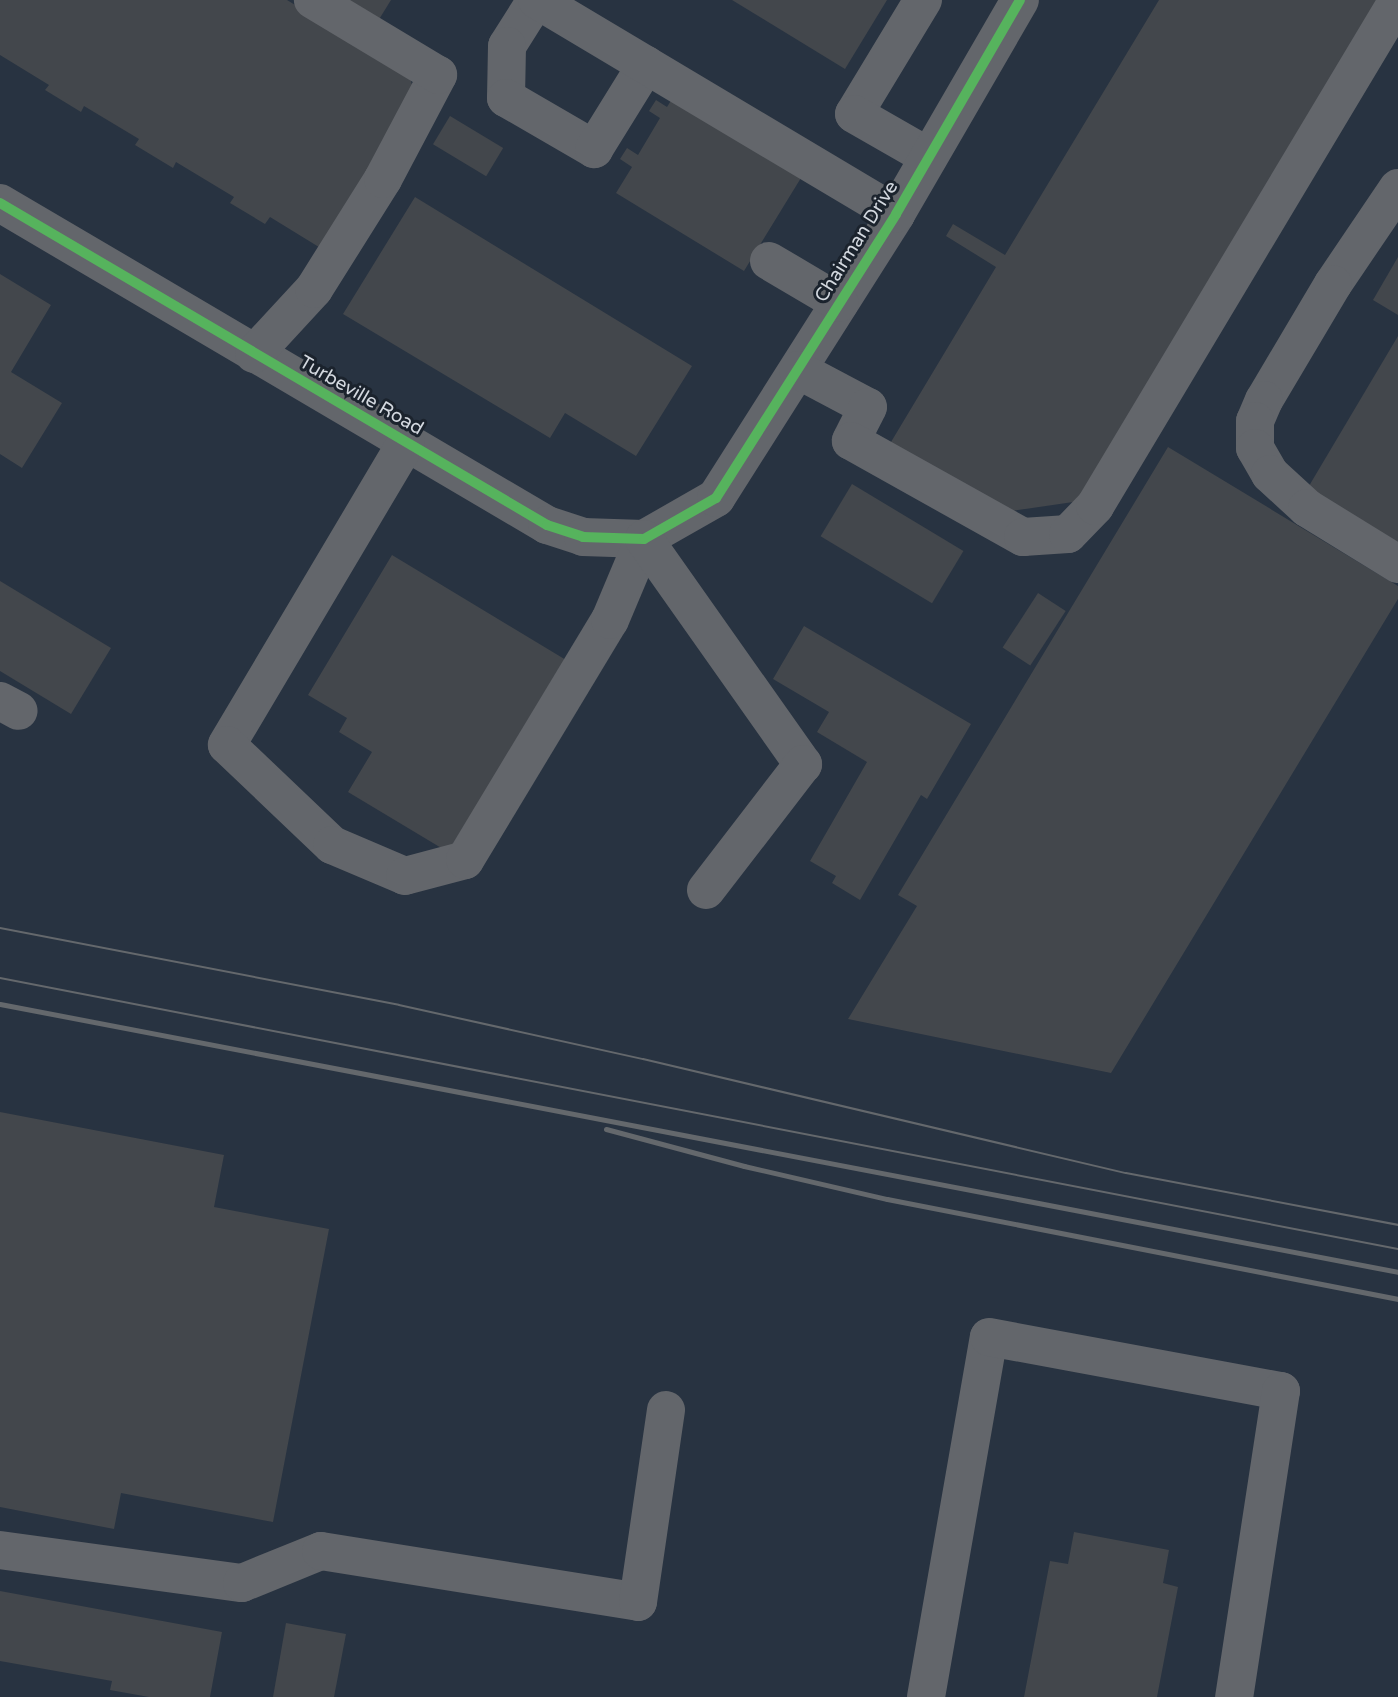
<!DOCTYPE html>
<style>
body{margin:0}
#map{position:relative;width:1398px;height:1697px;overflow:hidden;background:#292e33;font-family:"Varela Round",sans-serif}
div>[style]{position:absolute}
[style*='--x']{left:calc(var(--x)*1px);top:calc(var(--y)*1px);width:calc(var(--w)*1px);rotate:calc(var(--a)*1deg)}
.built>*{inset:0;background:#283341;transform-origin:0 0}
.building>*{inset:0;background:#43474c;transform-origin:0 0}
.minor>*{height:38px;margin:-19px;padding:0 19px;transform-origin:19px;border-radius:19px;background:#63666b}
.tram>*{height:2px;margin:-1px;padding:0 1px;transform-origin:1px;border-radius:1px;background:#64686c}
.rail>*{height:5px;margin:-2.5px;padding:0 2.5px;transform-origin:2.5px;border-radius:2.5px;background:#64686c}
.cycleway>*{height:10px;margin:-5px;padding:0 5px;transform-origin:5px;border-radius:5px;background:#56b35d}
span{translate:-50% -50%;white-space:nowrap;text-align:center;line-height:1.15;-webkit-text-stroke:6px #1b232d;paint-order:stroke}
.street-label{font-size:19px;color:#d3d8df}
</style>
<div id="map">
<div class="built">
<div style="left:0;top:0;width:1398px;height:1697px"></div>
</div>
<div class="building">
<div style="clip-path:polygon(0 0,287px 0,409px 75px,418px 104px,327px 252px,270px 217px,265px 224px,230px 203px,234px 197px,176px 162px,173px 168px,135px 145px,139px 139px,84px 106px,81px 112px,45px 90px,49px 85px,0 55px)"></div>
<div style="clip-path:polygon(343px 0,391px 0,378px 21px)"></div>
<div style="clip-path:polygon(732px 0,887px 0,845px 69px)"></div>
<div style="clip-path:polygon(1159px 0,1382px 0,1080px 501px,998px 513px,888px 447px,996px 267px,946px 236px,953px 224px,1005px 255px)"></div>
<div style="clip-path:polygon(675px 94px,804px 173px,744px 271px,616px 193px,632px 167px,620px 159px,627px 148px,638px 155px,660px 118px,649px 111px,656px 100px,667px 107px)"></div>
<div style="left:450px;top:116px;width:62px;height:33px;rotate:31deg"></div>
<div style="clip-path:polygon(415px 197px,692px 366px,636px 456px,565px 413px,550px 438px,343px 314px)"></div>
<div style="clip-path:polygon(1398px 257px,1398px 315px,1373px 300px)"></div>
<div style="clip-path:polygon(0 274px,51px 305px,11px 372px,62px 403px,22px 468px,0 454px)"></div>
<div style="clip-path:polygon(1398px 336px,1398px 545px,1306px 491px)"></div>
<div style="clip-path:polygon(1168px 447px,1398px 586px,1398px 599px,1111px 1073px,848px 1019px,917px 906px,898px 895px)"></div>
<div style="left:852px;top:484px;width:130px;height:61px;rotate:31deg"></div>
<div style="clip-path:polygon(392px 555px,566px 660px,448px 852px,348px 792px,372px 752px,339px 732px,347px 718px,308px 695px)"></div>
<div style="clip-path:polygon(0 581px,111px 648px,71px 714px,0 671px)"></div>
<div style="left:1038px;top:593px;width:33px;height:65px;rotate:33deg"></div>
<div style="clip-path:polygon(804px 626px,971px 724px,927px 799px,921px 795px,860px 900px,832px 883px,836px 876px,810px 861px,867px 762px,817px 732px,829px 712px,773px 679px)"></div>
<div style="clip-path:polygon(0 1112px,224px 1155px,214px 1207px,329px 1229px,273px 1522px,121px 1493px,114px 1529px,0 1507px)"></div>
<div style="clip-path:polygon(1074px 1532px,1169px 1550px,1163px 1583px,1178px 1587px,1157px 1697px,1024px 1697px,1050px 1561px,1068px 1564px)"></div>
<div style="clip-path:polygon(0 1591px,222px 1632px,210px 1697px,149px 1697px,110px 1690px,112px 1681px,0 1661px)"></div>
<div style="clip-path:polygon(286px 1623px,346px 1634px,334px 1697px,273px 1697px)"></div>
</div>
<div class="minor">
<div style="--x:536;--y:0;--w:54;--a:122.2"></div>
<div style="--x:507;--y:46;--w:52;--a:91.1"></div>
<div style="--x:506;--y:98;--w:102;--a:30.1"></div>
<div style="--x:594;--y:149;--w:99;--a:-58.2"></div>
<div style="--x:537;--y:0;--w:418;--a:30.8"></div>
<div style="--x:923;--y:0;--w:133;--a:121.2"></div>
<div style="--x:854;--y:114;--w:86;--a:29.8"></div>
<div style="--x:1398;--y:188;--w:116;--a:124.1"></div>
<div style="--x:1333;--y:284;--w:135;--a:120.7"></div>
<div style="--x:1264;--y:400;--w:23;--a:113"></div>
<div style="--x:1255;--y:421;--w:27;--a:90"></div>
<div style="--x:1255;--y:448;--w:30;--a:60"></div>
<div style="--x:1270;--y:474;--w:50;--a:42.6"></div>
<div style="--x:1307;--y:508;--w:107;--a:31.6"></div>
<div style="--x:0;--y:203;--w:635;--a:30.48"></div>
<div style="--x:547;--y:525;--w:38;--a:18"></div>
<div style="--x:583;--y:537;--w:61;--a:1.9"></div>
<div style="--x:644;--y:539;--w:83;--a:-29.7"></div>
<div style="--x:716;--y:498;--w:336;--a:-57.6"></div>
<div style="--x:896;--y:214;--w:247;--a:-59.9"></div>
<div style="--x:769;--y:261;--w:82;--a:30.6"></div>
<div style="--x:254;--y:354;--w:88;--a:-47.3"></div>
<div style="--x:314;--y:289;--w:130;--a:-57.9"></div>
<div style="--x:383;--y:179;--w:118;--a:-62.1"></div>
<div style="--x:438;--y:75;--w:146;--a:-149"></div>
<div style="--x:798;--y:370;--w:79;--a:27.9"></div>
<div style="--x:868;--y:407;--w:38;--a:117"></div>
<div style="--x:851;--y:441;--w:197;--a:29.2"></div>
<div style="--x:1023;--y:537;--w:45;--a:-3.8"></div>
<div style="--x:1068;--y:534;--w:39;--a:-46"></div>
<div style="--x:1095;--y:506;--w:590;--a:-59.09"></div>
<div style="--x:406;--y:443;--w:351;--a:120.7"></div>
<div style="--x:227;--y:745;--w:145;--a:43.6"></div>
<div style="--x:332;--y:845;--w:79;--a:23"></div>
<div style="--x:405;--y:876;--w:62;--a:-14.9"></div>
<div style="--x:465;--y:860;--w:280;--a:-58.9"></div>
<div style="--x:610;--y:620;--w:88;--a:-67.2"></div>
<div style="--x:644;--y:539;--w:276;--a:54.8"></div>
<div style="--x:803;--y:764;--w:159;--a:127.6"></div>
<div style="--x:0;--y:701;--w:21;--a:28"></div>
<div style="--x:0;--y:1550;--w:244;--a:7.8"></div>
<div style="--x:242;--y:1583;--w:85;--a:-22.1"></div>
<div style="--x:321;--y:1551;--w:321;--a:9.1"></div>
<div style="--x:638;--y:1602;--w:194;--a:-81.7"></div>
<div style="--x:926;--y:1697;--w:365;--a:-80.1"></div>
<div style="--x:989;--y:1337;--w:297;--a:10.5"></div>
<div style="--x:1281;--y:1391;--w:310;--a:98.7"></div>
</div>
<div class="tram">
<div style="--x:0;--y:928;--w:406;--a:10.9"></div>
<div style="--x:399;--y:1005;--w:250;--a:12.5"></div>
<div style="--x:643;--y:1059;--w:496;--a:13.3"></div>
<div style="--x:1126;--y:1173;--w:277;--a:10.8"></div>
<div style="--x:0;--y:978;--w:1424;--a:10.97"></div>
</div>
<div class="rail">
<div style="--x:0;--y:1004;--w:1423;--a:10.85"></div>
<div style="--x:606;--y:1129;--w:143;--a:15"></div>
<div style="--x:744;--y:1166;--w:147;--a:13"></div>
<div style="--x:887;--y:1199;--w:521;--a:11.07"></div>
</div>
<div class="cycleway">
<div style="--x:0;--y:203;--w:635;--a:30.48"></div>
<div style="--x:547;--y:525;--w:38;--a:18"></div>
<div style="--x:583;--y:537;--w:61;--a:1.9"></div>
<div style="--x:644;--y:539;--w:83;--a:-29.7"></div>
<div style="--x:716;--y:498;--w:336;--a:-57.6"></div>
<div style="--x:896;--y:214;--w:247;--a:-59.9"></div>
</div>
<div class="street-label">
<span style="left:857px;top:242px;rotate:-58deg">Chairman Drive</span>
<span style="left:361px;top:396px;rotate:30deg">Turbeville Road</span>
</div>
</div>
